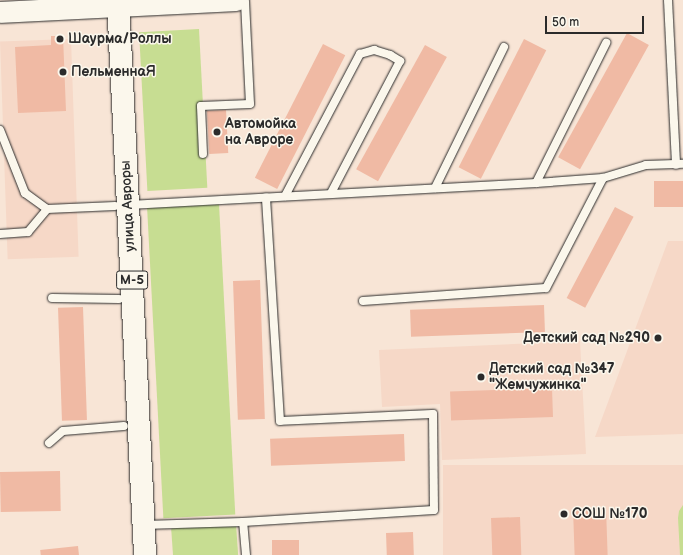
<!DOCTYPE html>
<meta charset="utf-8">
<style>
body{margin:0}
#map{position:relative;width:683px;height:555px;overflow:hidden;background:#f8e5d6;font-family:"Balsamiq Sans",sans-serif}
div>[style]{position:absolute}
[style*='--x']{left:calc(var(--x)*1px);top:calc(var(--y)*1px);width:calc(var(--w)*1px);rotate:calc(var(--a)*1deg)}
.built>*{inset:0;background:#f6d8c7;transform-origin:0 0}
.green>*{inset:0;background:#c7dd92;transform-origin:0 0}
.building>*{inset:0;background:#f0baa4;transform-origin:0 0}
.roads{filter:drop-shadow(0 0 1px #2b2b2b) drop-shadow(0 0 1px #2b2b2b)}
.lane>*{height:8px;margin:-4px;padding:0 4px;transform-origin:4px;border-radius:4px;background:#fbf7ec}
.secondary>*{height:21px;margin:-10.5px;padding:0 10.5px;transform-origin:10.5px;border-radius:10.5px;background:#fbf7ec}
.primary>*{height:22px;margin:-11px;padding:0 11px;transform-origin:11px;border-radius:11px;background:#fbf7ec}
.dots>*{width:11px;height:11px;translate:-50% -50%;box-sizing:border-box;border:2px solid #fbf7ec;border-radius:50%}
span{translate:-50% -50%;white-space:nowrap;text-align:center;line-height:1.15;-webkit-text-stroke:3px #fbf7ec;paint-order:stroke}
.shield-label span{padding:1px 3px;background:#fbf7ec;border:1px solid;border-radius:3px;-webkit-text-stroke-width:0}
.shield-label{font-size:13px;color:#2b2b2b;font-weight:700}
.poi-label{font-size:14px;color:#2b2b2b;font-weight:700}
.left{translate:0 -50%;text-align:left}
.right{translate:-100% -50%;text-align:right}
.street-label{font-size:14px;color:#2b2b2b}
.scale{position:absolute;left:545px;top:16px;width:99px;height:18px;box-sizing:border-box;border:2px solid #2b2b2b;border-top:0;padding-left:5px;font-size:12px;line-height:14px;white-space:nowrap;color:#2b2b2b;-webkit-text-stroke:3px #fbf7ec;paint-order:stroke}
</style>
<div id="map">
<div class="built">
<div style="left:71px;top:39px;width:218px;height:71px;rotate:88deg"></div>
<div style="clip-path:polygon(668px 241px,683px 241px,683px 434px,595px 437px)"></div>
<div style="clip-path:polygon(580px 341px,586px 454px,442px 460px,440px 404px,382px 407px,379px 350px)"></div>
<div style="left:683px;top:465px;width:90px;height:240px;rotate:90deg"></div>
</div>
<div class="green">
<div style="left:199px;top:29px;width:159px;height:60px;rotate:87deg"></div>
<div style="left:219px;top:204px;width:311px;height:72px;rotate:87deg"></div>
<div style="clip-path:polygon(683px 505px,683px 555px,680px 555px,678px 518px,679px 511px)"></div>
<div style="left:236px;top:524px;width:31px;height:65px;rotate:86deg"></div>
</div>
<div class="building">
<div style="left:627px;top:33px;width:25px;height:142px;rotate:29deg"></div>
<div style="clip-path:polygon(51px 36px,63px 36px,66px 111px,18px 113px,15px 47px,51px 45px)"></div>
<div style="left:524px;top:39px;width:25px;height:144px;rotate:27deg"></div>
<div style="left:323px;top:44px;width:25px;height:150px;rotate:27deg"></div>
<div style="left:425px;top:45px;width:25px;height:142px;rotate:29deg"></div>
<div style="left:226px;top:110px;width:43px;height:19px;rotate:87deg"></div>
<div style="left:683px;top:181px;width:26px;height:29px;rotate:90deg"></div>
<div style="left:615px;top:207px;width:21px;height:103px;rotate:28deg"></div>
<div style="left:260px;top:280px;width:139px;height:27px;rotate:88deg"></div>
<div style="left:544px;top:305px;width:27px;height:134px;rotate:88deg"></div>
<div style="left:83px;top:307px;width:113px;height:25px;rotate:88deg"></div>
<div style="left:552px;top:388px;width:29px;height:102px;rotate:88deg"></div>
<div style="left:404px;top:434px;width:27px;height:134px;rotate:88deg"></div>
<div style="left:60px;top:471px;width:40px;height:60px;rotate:89deg"></div>
<div style="left:606px;top:508px;width:47px;height:33px;rotate:88deg"></div>
<div style="left:520px;top:517px;width:38px;height:29px;rotate:88deg"></div>
<div style="left:413px;top:532px;width:23px;height:27px;rotate:88deg"></div>
<div style="left:299px;top:540px;width:15px;height:27px;rotate:90deg"></div>
<div style="left:78px;top:546px;width:9px;height:38px;rotate:84deg"></div>
</div>
<div class="roads">
<div class="lane">
<div style="--x:668;--y:0;--w:165;--a:87.2"></div>
<div style="--x:0;--y:130;--w:68;--a:68.4"></div>
<div style="--x:25;--y:193;--w:27;--a:36"></div>
<div style="--x:203;--y:154;--w:48;--a:-92.4"></div>
<div style="--x:201;--y:106;--w:49;--a:-2.3"></div>
<div style="--x:250;--y:104;--w:104;--a:-92.8"></div>
<div style="--x:536;--y:183;--w:157;--a:-63.4"></div>
<div style="--x:435;--y:188;--w:157;--a:-63.9"></div>
<div style="--x:285;--y:196;--w:161;--a:-62.2"></div>
<div style="--x:360;--y:54;--w:15;--a:-16"></div>
<div style="--x:374;--y:50;--w:17;--a:17"></div>
<div style="--x:390;--y:55;--w:12;--a:31"></div>
<div style="--x:400;--y:61;--w:149;--a:117.6"></div>
<div style="--x:129;--y:205;--w:408;--a:-3.1"></div>
<div style="--x:536;--y:183;--w:67;--a:-4.3"></div>
<div style="--x:603;--y:178;--w:45;--a:-16.8"></div>
<div style="--x:646;--y:165;--w:37;--a:-2"></div>
<div style="--x:0;--y:234;--w:28;--a:-4"></div>
<div style="--x:28;--y:232;--w:30;--a:-50"></div>
<div style="--x:47;--y:209;--w:68;--a:-2.5"></div>
<div style="--x:52;--y:298;--w:67;--a:0.9"></div>
<div style="--x:363;--y:301;--w:183;--a:-4.1"></div>
<div style="--x:546;--y:288;--w:124;--a:-62.6"></div>
<div style="--x:49;--y:443;--w:18;--a:-41"></div>
<div style="--x:63;--y:431;--w:61;--a:-4.7"></div>
<div style="--x:144;--y:525;--w:99;--a:-1.7"></div>
<div style="--x:246;--y:555;--w:33;--a:-95"></div>
<div style="--x:243;--y:522;--w:191;--a:-3.6"></div>
<div style="--x:434;--y:510;--w:96;--a:-90.6"></div>
<div style="--x:433;--y:414;--w:153;--a:177.4"></div>
<div style="--x:280;--y:421;--w:224;--a:-93.6"></div>
</div>
<div class="secondary">
<div style="--x:0;--y:12;--w:236;--a:-2.9"></div>
</div>
<div class="primary">
<div style="--x:118;--y:0;--w:556;--a:87.21"></div>
</div>
</div>
<div class="dots">
<div style="left:60px;top:39px;background:#2b2b2b"></div>
<div style="left:63px;top:72px;background:#2b2b2b"></div>
<div style="left:217px;top:132px;background:#2b2b2b"></div>
<div style="left:658px;top:338px;background:#2b2b2b"></div>
<div style="left:481px;top:377px;background:#2b2b2b"></div>
<div style="left:564px;top:514px;background:#2b2b2b"></div>
</div>
<div class="shield-label">
<span style="left:132px;top:280px">М-5</span>
</div>
<div class="poi-label">
<span class="left" style="left:68px;top:39px">Шаурма/Роллы</span>
<span class="left" style="left:71px;top:72px">ПельменнаЯ</span>
<span class="left" style="left:225px;top:132px">Автомойка<br>на Авроре</span>
<span class="right" style="left:650px;top:338px">Детский сад №290</span>
<span class="left" style="left:489px;top:377px">Детский сад №347<br>"Жемчужинка"</span>
<span class="left" style="left:572px;top:514px">СОШ №170</span>
</div>
<div class="street-label">
<span style="left:128px;top:206px;rotate:-93deg">улица Авроры</span>
</div>
<div class="scale">50 m</div>
</div>
